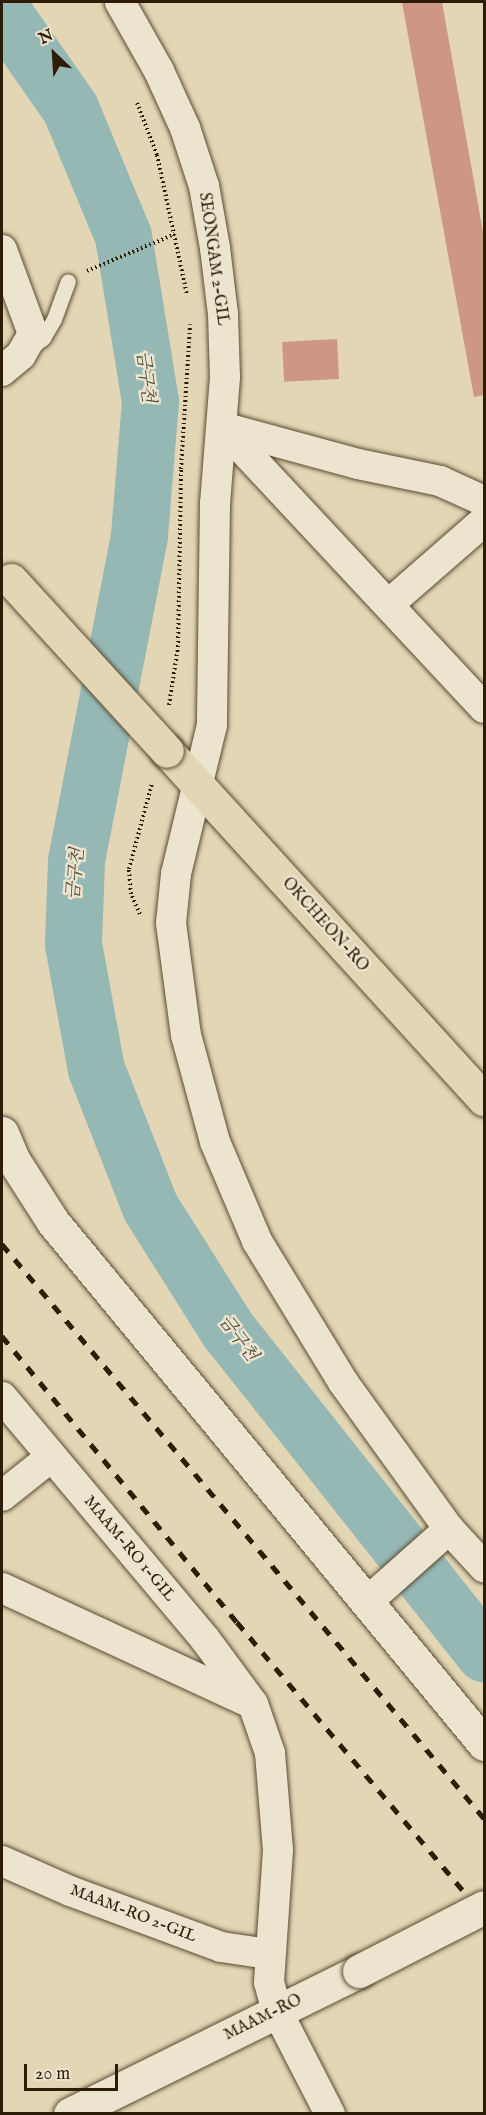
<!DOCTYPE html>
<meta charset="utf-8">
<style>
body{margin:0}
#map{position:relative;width:486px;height:2115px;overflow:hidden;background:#e2d6b4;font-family:"IM FELL English","Noto Serif KR",serif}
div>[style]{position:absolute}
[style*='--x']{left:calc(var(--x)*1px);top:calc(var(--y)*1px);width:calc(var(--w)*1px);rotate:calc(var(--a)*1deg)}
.river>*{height:57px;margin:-28.5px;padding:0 28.5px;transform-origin:28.5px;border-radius:28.5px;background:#96b8b4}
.building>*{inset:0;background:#ce9685;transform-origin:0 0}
.path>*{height:4px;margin-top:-2px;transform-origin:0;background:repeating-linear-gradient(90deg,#2d1d07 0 1.5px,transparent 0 4.5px)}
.roads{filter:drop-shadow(0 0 2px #5a4b32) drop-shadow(0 0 2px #5a4b32)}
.service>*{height:15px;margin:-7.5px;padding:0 7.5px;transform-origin:7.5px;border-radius:7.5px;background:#ece4ce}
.minor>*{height:30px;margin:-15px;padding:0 15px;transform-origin:15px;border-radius:15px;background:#ece4ce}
.tertiary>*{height:33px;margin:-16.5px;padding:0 16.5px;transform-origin:16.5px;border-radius:16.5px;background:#ece4ce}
.primary>*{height:33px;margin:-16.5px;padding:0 16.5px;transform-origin:16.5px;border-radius:16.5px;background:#e2d6b4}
.rail>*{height:4.5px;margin-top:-2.25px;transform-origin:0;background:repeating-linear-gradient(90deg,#2d1d07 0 10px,transparent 0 20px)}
.bridges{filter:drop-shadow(0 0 2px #5a4b32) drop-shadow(0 0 2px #5a4b32)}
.tertiary-bridge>*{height:33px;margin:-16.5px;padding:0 16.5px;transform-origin:16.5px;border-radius:16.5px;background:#ece4ce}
.primary-bridge>*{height:33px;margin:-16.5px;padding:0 16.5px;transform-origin:16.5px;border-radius:16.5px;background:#e2d6b4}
span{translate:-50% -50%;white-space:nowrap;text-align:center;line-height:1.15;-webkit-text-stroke:5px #ece4ce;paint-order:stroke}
.street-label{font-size:16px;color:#2d1d07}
.water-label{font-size:18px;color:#4c4c3b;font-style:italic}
.frame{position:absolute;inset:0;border:3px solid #2d1d07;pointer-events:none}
.north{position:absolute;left:24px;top:24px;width:60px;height:60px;-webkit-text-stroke:4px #ece4ce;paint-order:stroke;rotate:335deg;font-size:16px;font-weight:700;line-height:24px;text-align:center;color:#2d1d07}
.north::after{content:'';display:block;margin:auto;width:21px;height:27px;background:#2d1d07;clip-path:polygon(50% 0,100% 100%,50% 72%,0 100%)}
.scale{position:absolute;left:24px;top:2064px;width:94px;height:27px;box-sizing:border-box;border:3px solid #2d1d07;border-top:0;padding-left:8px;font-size:18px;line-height:21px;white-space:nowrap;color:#2d1d07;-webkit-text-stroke:4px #ece4ce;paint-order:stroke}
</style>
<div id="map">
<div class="river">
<div style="--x:2;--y:11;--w:118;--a:55"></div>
<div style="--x:70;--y:108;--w:139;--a:67.5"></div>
<div style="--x:123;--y:236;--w:167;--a:80.7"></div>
<div style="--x:150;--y:401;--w:135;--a:94.7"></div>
<div style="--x:139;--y:536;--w:331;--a:101"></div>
<div style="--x:76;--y:861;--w:83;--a:92.1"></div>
<div style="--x:73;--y:944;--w:127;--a:79.6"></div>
<div style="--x:96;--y:1069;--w:148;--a:68.6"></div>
<div style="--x:150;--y:1207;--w:144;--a:57.7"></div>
<div style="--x:227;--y:1329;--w:414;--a:51.6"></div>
</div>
<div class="building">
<div style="clip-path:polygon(402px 2px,442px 2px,484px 238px,484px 395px,474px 397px)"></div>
<div style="left:337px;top:339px;width:40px;height:55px;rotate:87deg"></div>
</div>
<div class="path">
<div style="--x:137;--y:103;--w:56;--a:69"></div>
<div style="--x:157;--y:155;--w:143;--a:77.9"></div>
<div style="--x:87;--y:271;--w:95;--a:-22.8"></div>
<div style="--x:169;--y:705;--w:59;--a:-81.2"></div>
<div style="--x:178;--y:647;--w:178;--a:-89"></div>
<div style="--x:181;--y:469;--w:145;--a:-86.4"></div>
<div style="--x:140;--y:914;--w:22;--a:-114"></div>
<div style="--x:131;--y:894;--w:25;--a:-95"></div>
<div style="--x:129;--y:869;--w:89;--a:-75"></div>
</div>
<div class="roads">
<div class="service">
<div style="--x:35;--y:344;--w:10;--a:-37"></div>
<div style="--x:43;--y:338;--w:22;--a:-60"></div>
<div style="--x:54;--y:319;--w:40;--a:-69.8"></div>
</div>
<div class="minor">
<div style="--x:120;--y:2;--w:79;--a:60.5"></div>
<div style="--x:159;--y:71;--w:63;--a:65.5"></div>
<div style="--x:185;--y:128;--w:61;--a:71.9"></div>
<div style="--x:204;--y:186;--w:63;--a:79.9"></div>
<div style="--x:215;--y:248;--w:66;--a:83.1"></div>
<div style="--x:223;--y:314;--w:63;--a:88.2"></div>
<div style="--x:225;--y:377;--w:126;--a:94.5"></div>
<div style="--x:215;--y:503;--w:222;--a:90.8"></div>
<div style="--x:212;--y:725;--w:153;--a:103.6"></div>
<div style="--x:176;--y:874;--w:49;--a:95.8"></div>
<div style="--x:171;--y:923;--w:113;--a:82.4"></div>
<div style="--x:186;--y:1035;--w:111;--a:74.8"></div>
<div style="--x:215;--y:1142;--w:108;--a:67"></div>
<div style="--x:257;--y:1241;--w:165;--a:58.6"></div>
<div style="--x:343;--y:1382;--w:181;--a:54.2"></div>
<div style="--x:449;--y:1529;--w:52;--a:47.4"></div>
<div style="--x:2;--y:250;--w:90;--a:69.7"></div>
<div style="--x:33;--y:334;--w:24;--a:120"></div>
<div style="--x:21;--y:355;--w:25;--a:140"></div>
<div style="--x:222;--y:427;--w:384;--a:47"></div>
<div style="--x:222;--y:427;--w:141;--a:15.2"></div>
<div style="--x:358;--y:464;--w:84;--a:11.7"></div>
<div style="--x:440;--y:481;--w:48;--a:24.4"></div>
<div style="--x:389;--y:604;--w:126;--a:-41.1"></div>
<div style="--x:2;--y:1397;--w:316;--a:50"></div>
<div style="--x:205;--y:1639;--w:81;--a:53.6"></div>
<div style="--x:253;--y:1704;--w:52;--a:70.9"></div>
<div style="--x:270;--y:1753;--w:97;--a:85.3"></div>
<div style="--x:278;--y:1850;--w:132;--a:93.9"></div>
<div style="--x:269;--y:1982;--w:30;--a:75"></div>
<div style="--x:277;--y:2011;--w:116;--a:62.8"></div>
<div style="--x:2;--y:1496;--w:63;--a:-38.5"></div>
<div style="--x:2;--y:1588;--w:272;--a:24.8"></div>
<div style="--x:367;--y:1602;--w:110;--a:-41.7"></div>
<div style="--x:2;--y:1861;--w:74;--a:23.8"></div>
<div style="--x:70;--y:1891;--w:161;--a:20.3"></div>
<div style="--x:221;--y:1947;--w:49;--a:8.3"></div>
</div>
<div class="tertiary">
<div style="--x:2;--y:1133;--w:30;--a:67"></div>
<div style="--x:14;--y:1161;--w:72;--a:57.4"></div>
<div style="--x:53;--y:1222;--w:677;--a:50.45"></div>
<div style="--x:70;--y:2114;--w:322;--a:-26.3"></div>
</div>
<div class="primary">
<div style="--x:167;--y:751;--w:471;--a:47.7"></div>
</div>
</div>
<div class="rail">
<div style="--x:2;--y:1244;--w:750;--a:49.98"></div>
<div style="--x:2;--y:1336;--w:370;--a:50.6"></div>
<div style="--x:237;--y:1622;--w:383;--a:49.9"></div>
</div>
<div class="bridges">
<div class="tertiary-bridge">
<div style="--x:359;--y:1971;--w:140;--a:-27.1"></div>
</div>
<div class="primary-bridge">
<div style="--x:11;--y:580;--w:231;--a:47.6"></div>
</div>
</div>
<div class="street-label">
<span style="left:213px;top:259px;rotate:82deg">SEONGAM 2-GIL</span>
<span style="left:325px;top:925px;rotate:48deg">OKCHEON-RO</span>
<span style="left:129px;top:1549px;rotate:50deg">MAAM-RO 1-GIL</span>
<span style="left:133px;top:1914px;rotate:21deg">MAAM-RO 2-GIL</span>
<span style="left:263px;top:2018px;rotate:-26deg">MAAM-RO</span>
</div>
<div class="water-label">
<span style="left:144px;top:377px;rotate:83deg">금구천</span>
<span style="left:77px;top:874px;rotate:-85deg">금구천</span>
<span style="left:237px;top:1339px;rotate:53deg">금구천</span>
</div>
<div class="frame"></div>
<div class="north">N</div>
<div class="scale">20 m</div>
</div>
